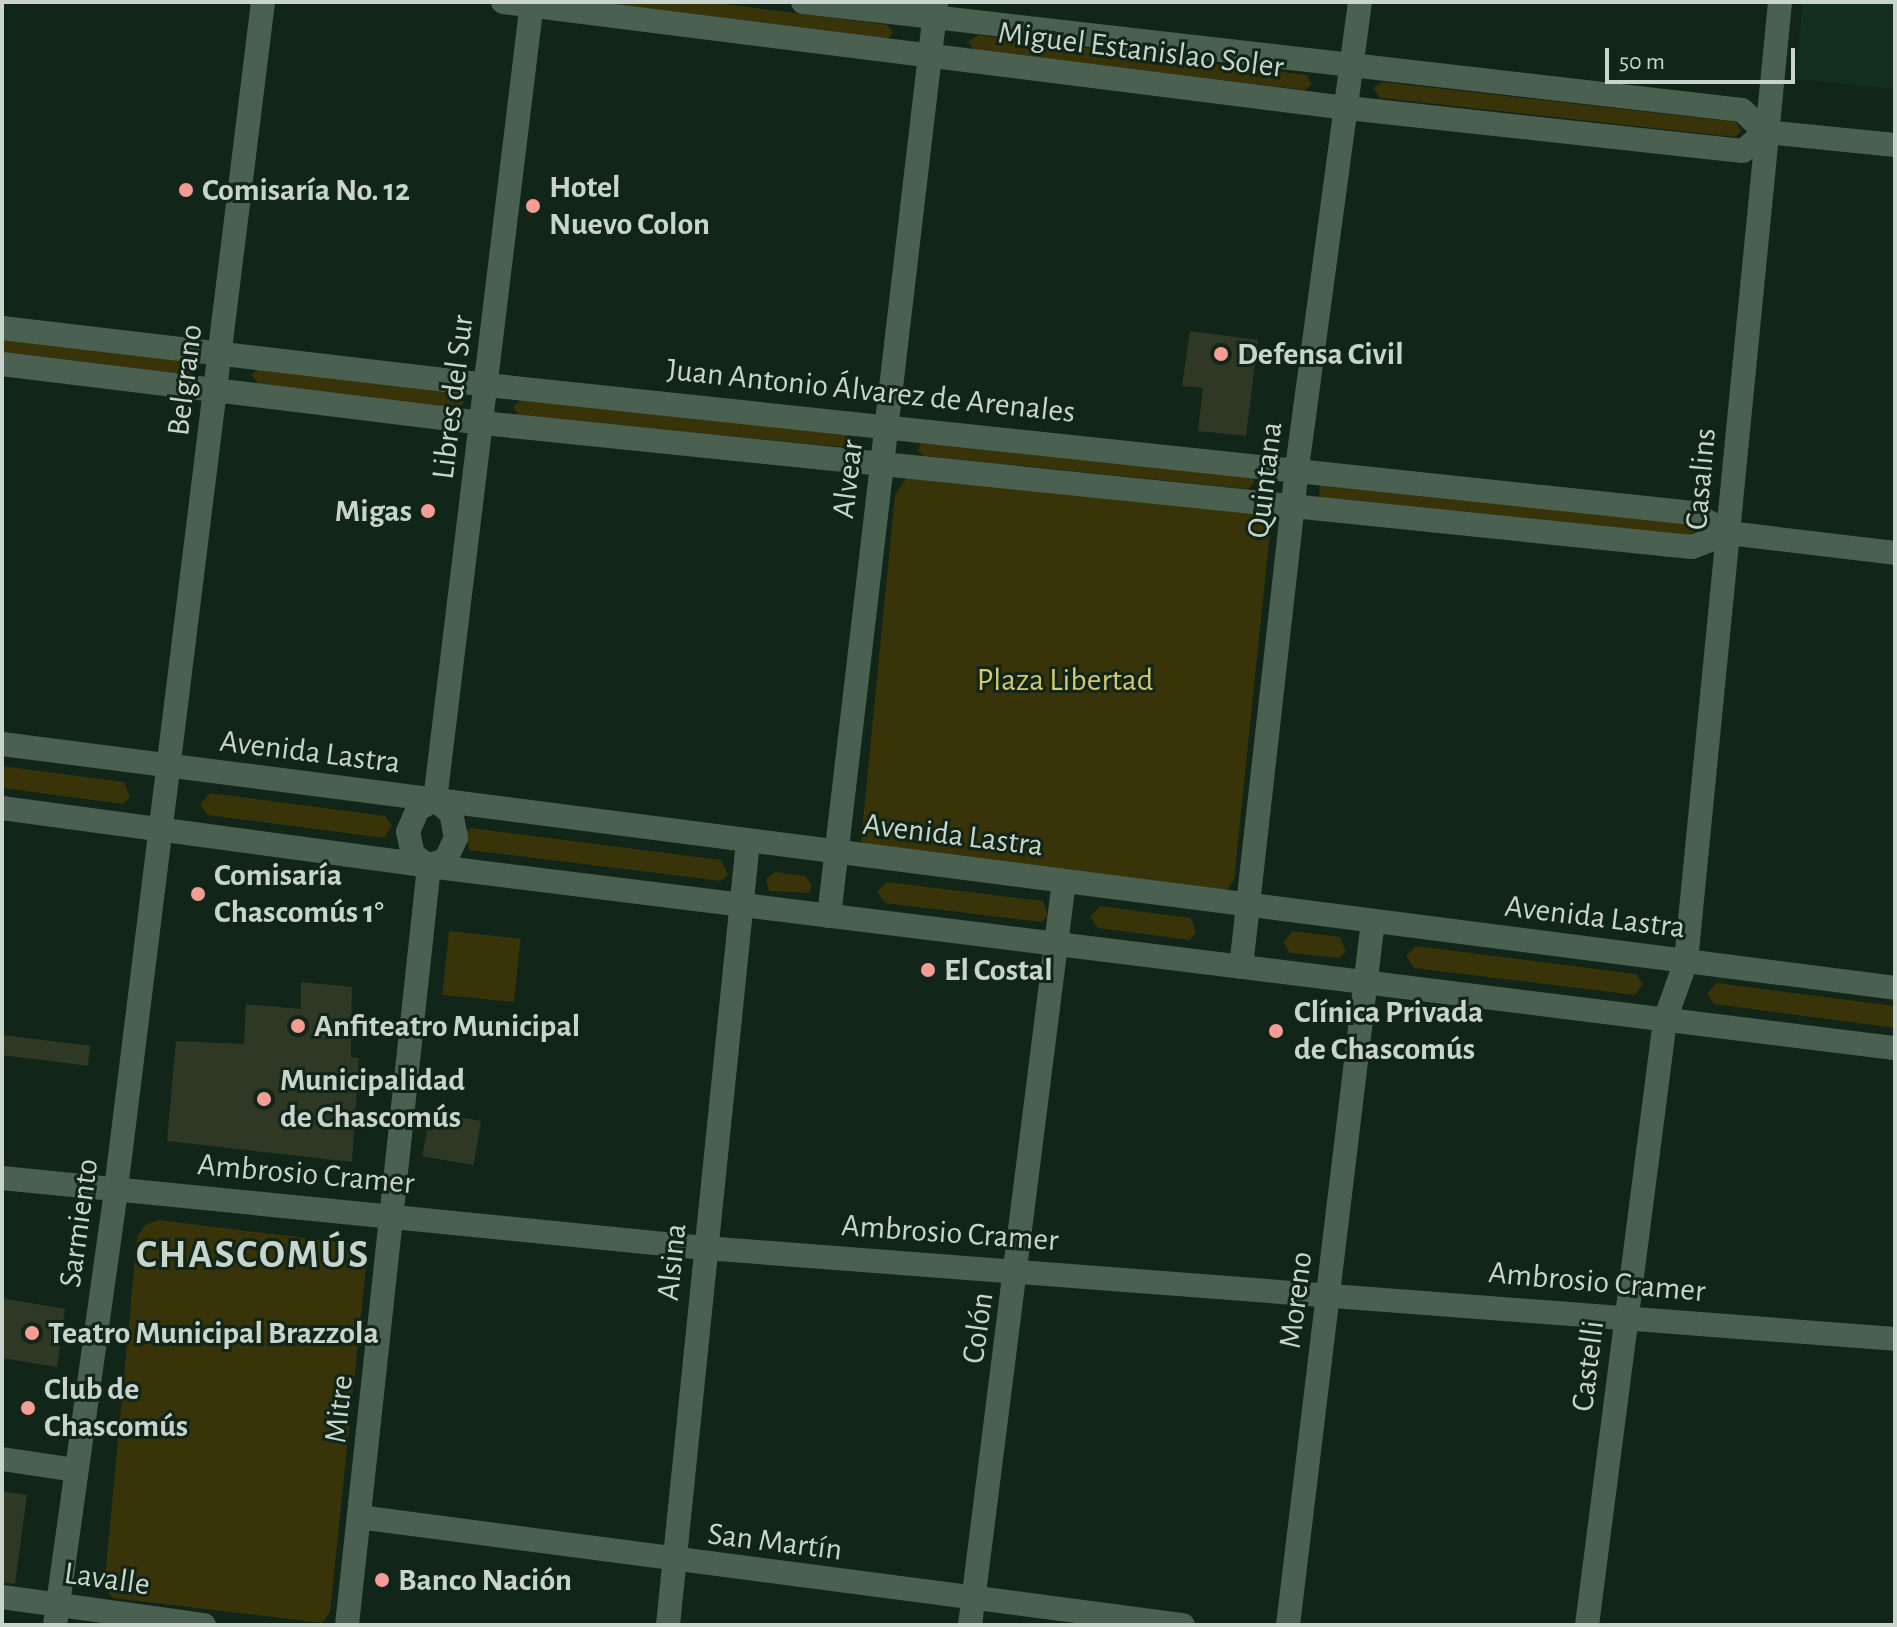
<!DOCTYPE html>
<meta charset="utf-8">
<style>
body{margin:0}
#map{position:relative;width:1897px;height:1627px;overflow:hidden;background:#112518;font-family:"Alegreya Sans",sans-serif}
div>[style]{position:absolute}
[style*='--x']{left:calc(var(--x)*1px);top:calc(var(--y)*1px);width:calc(var(--w)*1px);rotate:calc(var(--a)*1deg)}
.built>*{inset:0;background:#152f1e}
.green>*{inset:0;background:#383309;transform-origin:0 0}
.building>*{inset:0;background:#2f3824;transform-origin:0 0}
.minor>*{height:24px;margin:-12px;padding:0 12px;transform-origin:12px;border-radius:12px;background:#4a6051}
.secondary>*{height:24px;margin:-12px;padding:0 12px;transform-origin:12px;border-radius:12px;background:#4a6051}
.dots>*{width:22px;height:22px;translate:-50% -50%;box-sizing:border-box;border:4px solid #112518;border-radius:50%}
span{translate:-50% -50%;white-space:nowrap;text-align:center;line-height:1.15;-webkit-text-stroke:6px #112518;paint-order:stroke}
.street-label{font-size:32px;color:#c9d5cc}
.poi-label{font-size:32px;color:#c9d5cc;font-weight:700}
.left{translate:0 -50%;text-align:left}
.right{translate:-100% -50%;text-align:right}
.park-label{font-size:32px;color:#d3c974}
.district-label{font-size:40px;color:#c9d5cc;font-weight:700;letter-spacing:2px}
.frame{position:absolute;inset:0;border:4px solid #c9d5cc;pointer-events:none}
.scale{position:absolute;left:1605px;top:48px;width:190px;height:36px;box-sizing:border-box;border:4px solid #c9d5cc;border-top:0;padding-left:10px;font-size:24px;line-height:28px;white-space:nowrap;color:#c9d5cc;-webkit-text-stroke:6px #112518;paint-order:stroke}
</style>
<div id="map">
<div class="built">
<div style="clip-path:polygon(1803px 2px,1895px 2px,1895px 89px,1795px 79px)"></div>
</div>
<div class="green">
<div style="clip-path:polygon(582px 2px,709px 2px,888px 25px,893px 34px,886px 40px)"></div>
<div style="clip-path:polygon(978px 35px,1307px 75px,1312px 84px,1305px 90px,975px 51px,968px 42px)"></div>
<div style="clip-path:polygon(1382px 82px,1736px 122px,1741px 131px,1735px 137px,1380px 98px,1373px 88px)"></div>
<div style="clip-path:polygon(2px 337px,191px 360px,195px 370px,189px 376px,2px 353px)"></div>
<div style="clip-path:polygon(260px 368px,459px 394px,464px 403px,457px 409px,258px 384px,251px 375px)"></div>
<div style="clip-path:polygon(522px 400px,848px 435px,849px 441px,842px 447px,520px 416px,513px 407px)"></div>
<div style="clip-path:polygon(921px 441px,1253px 476px,1254px 483px,1248px 489px,924px 456px,918px 451px)"></div>
<div style="clip-path:polygon(907px 477px,1256px 510px,1265px 516px,1270px 532px,1234px 880px,1224px 894px,869px 849px,861px 841px,895px 495px)"></div>
<div style="clip-path:polygon(1320px 484px,1690px 522px,1695px 531px,1688px 537px,1319px 497px)"></div>
<div style="clip-path:polygon(2px 766px,124px 782px,130px 797px,123px 804px,2px 788px)"></div>
<div style="clip-path:polygon(210px 793px,385px 816px,392px 826px,384px 838px,207px 815px,200px 804px)"></div>
<div style="clip-path:polygon(471px 828px,721px 860px,728px 875px,721px 881px,469px 850px,466px 830px)"></div>
<div style="clip-path:polygon(775px 872px,805px 876px,812px 885px,809px 893px,769px 891px,766px 879px)"></div>
<div style="clip-path:polygon(887px 882px,1043px 901px,1048px 916px,1041px 922px,885px 903px,877px 892px)"></div>
<div style="clip-path:polygon(1100px 906px,1191px 918px,1196px 933px,1189px 940px,1098px 928px,1090px 917px)"></div>
<div style="left:449px;top:931px;width:72px;height:64px;rotate:6deg"></div>
<div style="clip-path:polygon(1293px 931px,1340px 937px,1346px 952px,1339px 958px,1290px 953px,1283px 942px)"></div>
<div style="clip-path:polygon(1416px 946px,1636px 974px,1643px 984px,1635px 995px,1414px 968px,1406px 956px)"></div>
<div style="clip-path:polygon(1717px 983px,1895px 1006px,1895px 1028px,1714px 1004px,1707px 993px)"></div>
<div style="clip-path:polygon(159px 1220px,363px 1245px,367px 1258px,330px 1612px,322px 1623px,113px 1598px,104px 1588px,137px 1237px,145px 1225px)"></div>
</div>
<div class="building">
<div style="clip-path:polygon(1190px 331px,1258px 340px,1246px 436px,1198px 431px,1203px 388px,1182px 386px)"></div>
<div style="clip-path:polygon(301px 982px,352px 987px,351px 1057px,359px 1058px,352px 1162px,167px 1141px,176px 1041px,244px 1044px,246px 1004px,301px 1009px)"></div>
<div style="left:2px;top:1035px;width:89px;height:20px;rotate:7deg"></div>
<div style="left:430px;top:1112px;width:52px;height:45px;rotate:10deg"></div>
<div style="clip-path:polygon(2px 1298px,65px 1309px,57px 1367px,2px 1358px)"></div>
<div style="clip-path:polygon(2px 1491px,27px 1495px,15px 1584px,2px 1582px)"></div>
</div>
<div class="minor">
<div style="--x:503;--y:2;--w:851;--a:7.16"></div>
<div style="--x:1347;--y:108;--w:398;--a:6.2"></div>
<div style="--x:1743;--y:151;--w:29;--a:-41"></div>
<div style="--x:803;--y:2;--w:945;--a:6.56"></div>
<div style="--x:1742;--y:110;--w:32;--a:44"></div>
<div style="--x:1765;--y:132;--w:131;--a:5.7"></div>
<div style="--x:2;--y:328;--w:488;--a:6.7"></div>
<div style="--x:487;--y:385;--w:1213;--a:6.06"></div>
<div style="--x:1693;--y:513;--w:40;--a:29.7"></div>
<div style="--x:1728;--y:533;--w:168;--a:6.8"></div>
<div style="--x:2;--y:364;--w:485;--a:7"></div>
<div style="--x:483;--y:423;--w:1215;--a:5.86"></div>
<div style="--x:1692;--y:547;--w:39;--a:-21"></div>
<div style="--x:829;--y:916;--w:918;--a:-83.31"></div>
<div style="--x:1241;--y:967;--w:502;--a:-83.6"></div>
<div style="--x:1297;--y:468;--w:470;--a:-82.3"></div>
<div style="--x:2;--y:1178;--w:706;--a:5.69"></div>
<div style="--x:705;--y:1248;--w:1193;--a:4.37"></div>
<div style="--x:2;--y:1459;--w:75;--a:8.5"></div>
<div style="--x:359;--y:1517;--w:831;--a:7.47"></div>
<div style="--x:2;--y:1597;--w:204;--a:7.9"></div>
<div style="--x:668;--y:1625;--w:788;--a:-84.17"></div>
<div style="--x:970;--y:1625;--w:750;--a:-82.8"></div>
<div style="--x:1288;--y:1625;--w:709;--a:-83.12"></div>
<div style="--x:1587;--y:1625;--w:610;--a:-82.65"></div>
<div style="--x:1665;--y:1020;--w:63;--a:-70.4"></div>
<div style="--x:1686;--y:961;--w:964;--a:-84.4"></div>
</div>
<div class="secondary">
<div style="--x:2;--y:744;--w:1909;--a:7.34"></div>
<div style="--x:435;--y:800;--w:804;--a:-83.07"></div>
<div style="--x:2;--y:808;--w:431;--a:7.7"></div>
<div style="--x:429;--y:866;--w:1477;--a:7.08"></div>
<div style="--x:429;--y:866;--w:18;--a:-22"></div>
<div style="--x:446;--y:859;--w:23;--a:-65"></div>
<div style="--x:456;--y:838;--w:25;--a:-101"></div>
<div style="--x:451;--y:813;--w:21;--a:-141"></div>
<div style="--x:429;--y:866;--w:19;--a:-145"></div>
<div style="--x:413;--y:855;--w:24;--a:-102"></div>
<div style="--x:408;--y:832;--w:25;--a:-67"></div>
<div style="--x:418;--y:809;--w:19;--a:-28"></div>
<div style="--x:55;--y:1625;--w:440;--a:-82"></div>
<div style="--x:116;--y:1189;--w:1196;--a:-82.94"></div>
<div style="--x:347;--y:1625;--w:763;--a:-83.83"></div>
</div>
<div class="dots">
<div style="left:186px;top:190px;background:#f59c94"></div>
<div style="left:533px;top:206px;background:#f59c94"></div>
<div style="left:1221px;top:354px;background:#f59c94"></div>
<div style="left:428px;top:511px;background:#f59c94"></div>
<div style="left:198px;top:894px;background:#f59c94"></div>
<div style="left:928px;top:970px;background:#f59c94"></div>
<div style="left:298px;top:1026px;background:#f59c94"></div>
<div style="left:1276px;top:1031px;background:#f59c94"></div>
<div style="left:264px;top:1099px;background:#f59c94"></div>
<div style="left:32px;top:1333px;background:#f59c94"></div>
<div style="left:28px;top:1408px;background:#f59c94"></div>
<div style="left:382px;top:1580px;background:#f59c94"></div>
</div>
<div class="street-label">
<span style="left:1141px;top:50px;rotate:7deg">Miguel Estanislao Soler</span>
<span style="left:185px;top:380px;rotate:-83deg">Belgrano</span>
<span style="left:871px;top:391px;rotate:6deg">Juan Antonio Álvarez de Arenales</span>
<span style="left:453px;top:397px;rotate:-83deg">Libres del Sur</span>
<span style="left:848px;top:479px;rotate:-83deg">Alvear</span>
<span style="left:1701px;top:479px;rotate:-85deg">Casalins</span>
<span style="left:1265px;top:480px;rotate:-83deg">Quintana</span>
<span style="left:310px;top:752px;rotate:7deg">Avenida Lastra</span>
<span style="left:953px;top:835px;rotate:7deg">Avenida Lastra</span>
<span style="left:1595px;top:917px;rotate:7deg">Avenida Lastra</span>
<span style="left:306px;top:1174px;rotate:5deg">Ambrosio Cramer</span>
<span style="left:79px;top:1223px;rotate:-82deg">Sarmiento</span>
<span style="left:950px;top:1233px;rotate:4deg">Ambrosio Cramer</span>
<span style="left:672px;top:1262px;rotate:-84deg">Alsina</span>
<span style="left:1597px;top:1282px;rotate:5deg">Ambrosio Cramer</span>
<span style="left:1296px;top:1300px;rotate:-83deg">Moreno</span>
<span style="left:978px;top:1328px;rotate:-82deg">Colón</span>
<span style="left:1588px;top:1366px;rotate:-83deg">Castelli</span>
<span style="left:339px;top:1409px;rotate:-84deg">Mitre</span>
<span style="left:775px;top:1542px;rotate:7deg">San Martín</span>
<span style="left:107px;top:1579px;rotate:8deg">Lavalle</span>
</div>
<div class="poi-label">
<span class="left" style="left:549px;top:206px">Hotel<br>Nuevo Colon</span>
<span class="left" style="left:202px;top:190px">Comisaría No. 12</span>
<span class="left" style="left:1237px;top:354px">Defensa Civil</span>
<span class="right" style="left:412px;top:511px">Migas</span>
<span class="left" style="left:214px;top:894px">Comisaría<br>Chascomús 1°</span>
<span class="left" style="left:944px;top:970px">El Costal</span>
<span class="left" style="left:1294px;top:1031px">Clínica Privada<br>de Chascomús</span>
<span class="left" style="left:314px;top:1026px">Anfiteatro Municipal</span>
<span class="left" style="left:280px;top:1099px">Municipalidad<br>de Chascomús</span>
<span class="left" style="left:48px;top:1333px">Teatro Municipal Brazzola</span>
<span class="left" style="left:44px;top:1408px">Club de<br>Chascomús</span>
<span class="left" style="left:398px;top:1580px">Banco Nación</span>
</div>
<div class="park-label">
<span style="left:1065px;top:680px">Plaza Libertad</span>
</div>
<div class="district-label">
<span style="left:253px;top:1255px">CHASCOMÚS</span>
</div>
<div class="frame"></div>
<div class="scale">50 m</div>
</div>
